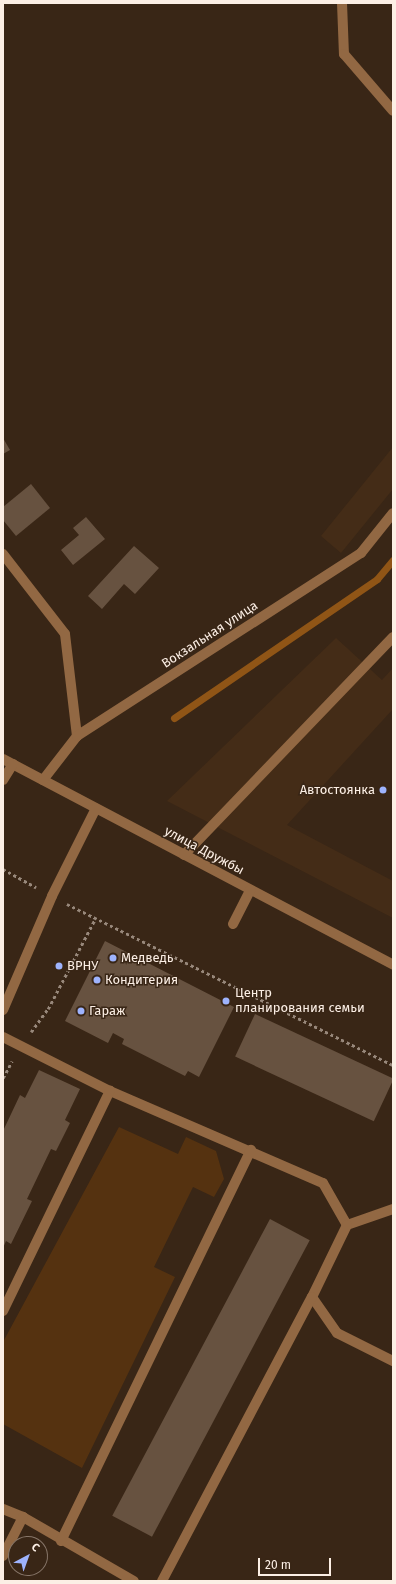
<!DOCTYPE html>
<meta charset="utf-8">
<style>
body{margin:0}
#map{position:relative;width:396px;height:1584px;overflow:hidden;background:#392616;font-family:"Fira Sans",sans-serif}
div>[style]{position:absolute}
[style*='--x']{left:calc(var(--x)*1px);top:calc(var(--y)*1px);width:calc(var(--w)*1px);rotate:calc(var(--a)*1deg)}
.built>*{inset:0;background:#442c17}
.green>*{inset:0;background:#553210}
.stream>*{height:7px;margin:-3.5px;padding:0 3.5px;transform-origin:3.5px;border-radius:3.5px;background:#905516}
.building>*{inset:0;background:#675240;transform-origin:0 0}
.path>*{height:2.5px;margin-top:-1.25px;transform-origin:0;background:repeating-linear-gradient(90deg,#98887b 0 3px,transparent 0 6px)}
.minor>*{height:10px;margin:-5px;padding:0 5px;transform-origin:5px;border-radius:5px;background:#926843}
.dots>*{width:11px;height:11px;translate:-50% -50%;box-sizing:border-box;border:2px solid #392616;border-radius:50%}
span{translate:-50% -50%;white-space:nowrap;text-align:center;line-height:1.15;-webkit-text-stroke:3px #392616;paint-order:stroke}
.street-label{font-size:13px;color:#fcefe5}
.poi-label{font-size:13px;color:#fcefe5}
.right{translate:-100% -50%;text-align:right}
.left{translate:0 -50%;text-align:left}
.frame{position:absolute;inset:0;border:4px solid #fcefe5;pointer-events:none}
.north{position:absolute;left:8px;top:1536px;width:40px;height:40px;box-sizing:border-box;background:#392616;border:1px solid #877669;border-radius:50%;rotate:41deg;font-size:11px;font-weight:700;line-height:16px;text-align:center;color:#fcefe5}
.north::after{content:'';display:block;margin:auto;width:14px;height:18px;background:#9eb3fd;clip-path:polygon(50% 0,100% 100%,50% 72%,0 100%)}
.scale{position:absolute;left:258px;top:1558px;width:73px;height:18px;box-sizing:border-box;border:2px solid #fcefe5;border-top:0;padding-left:5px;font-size:12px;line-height:14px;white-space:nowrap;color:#fcefe5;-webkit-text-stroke:3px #392616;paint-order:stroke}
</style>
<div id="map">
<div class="built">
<div style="clip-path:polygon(393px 447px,393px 489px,341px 553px,321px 536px)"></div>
<div style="clip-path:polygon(336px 638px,382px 680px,393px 668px,393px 709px,287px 825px,393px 881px,393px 918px,167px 801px)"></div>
</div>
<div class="green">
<div style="clip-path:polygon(119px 1127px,178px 1154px,186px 1137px,216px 1151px,224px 1179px,214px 1197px,193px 1187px,154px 1267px,175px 1277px,82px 1468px,3px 1424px,3px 1342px)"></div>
</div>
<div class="stream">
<div style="--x:174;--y:718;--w:246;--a:-34.4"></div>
<div style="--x:377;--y:579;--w:25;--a:-50"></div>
</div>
<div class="building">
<div style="clip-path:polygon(3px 438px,10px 450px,3px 454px)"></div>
<div style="clip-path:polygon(31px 484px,50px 508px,16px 536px,3px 520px,3px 507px)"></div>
<div style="clip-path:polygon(86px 517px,105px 539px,73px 565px,61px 550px,79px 535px,73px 528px)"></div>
<div style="clip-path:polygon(134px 546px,159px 568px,135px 594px,124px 584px,102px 609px,88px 596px)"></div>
<div style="clip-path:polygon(105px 941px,234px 1007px,199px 1077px,188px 1071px,185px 1076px,122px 1044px,124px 1039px,113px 1033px,108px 1043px,65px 1021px)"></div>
<div style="left:255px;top:1014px;width:153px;height:47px;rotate:25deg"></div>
<div style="clip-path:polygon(39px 1070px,80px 1089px,65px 1120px,70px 1123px,56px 1151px,51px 1149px,27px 1199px,32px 1201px,11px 1244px,6px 1241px,3px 1248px,3px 1131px,20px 1095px,25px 1098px)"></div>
<div style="left:270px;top:1219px;width:45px;height:336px;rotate:28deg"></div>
</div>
<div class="path">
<div style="--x:3;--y:869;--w:38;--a:29"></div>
<div style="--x:67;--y:904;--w:364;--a:26.3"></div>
<div style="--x:31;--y:1032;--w:29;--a:-54"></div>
<div style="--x:48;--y:1009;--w:102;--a:-62.4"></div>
<div style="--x:3;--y:1078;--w:19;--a:-62"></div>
</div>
<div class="minor">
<div style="--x:342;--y:3;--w:51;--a:87.8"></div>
<div style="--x:344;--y:54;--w:75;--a:49.3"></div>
<div style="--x:3;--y:554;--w:101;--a:52.2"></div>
<div style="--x:65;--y:634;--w:103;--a:83.3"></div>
<div style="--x:3;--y:759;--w:441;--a:27.8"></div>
<div style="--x:3;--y:780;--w:19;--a:-58"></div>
<div style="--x:43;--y:780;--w:56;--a:-52.3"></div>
<div style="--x:77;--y:736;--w:338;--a:-32.8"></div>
<div style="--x:361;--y:553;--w:51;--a:-51.3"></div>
<div style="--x:184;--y:855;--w:302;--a:-46.2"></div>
<div style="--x:233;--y:924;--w:38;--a:-63"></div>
<div style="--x:3;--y:1010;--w:124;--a:-66.7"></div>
<div style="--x:52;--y:896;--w:98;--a:-63.4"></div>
<div style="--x:3;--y:1037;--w:120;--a:26.8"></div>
<div style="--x:110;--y:1091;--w:232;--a:23.4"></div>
<div style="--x:323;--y:1183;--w:48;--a:60.3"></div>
<div style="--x:393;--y:1209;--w:49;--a:160.8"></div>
<div style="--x:347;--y:1225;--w:80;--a:115.9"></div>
<div style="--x:312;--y:1297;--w:44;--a:55.2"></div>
<div style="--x:337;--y:1333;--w:63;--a:26.6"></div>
<div style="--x:3;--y:1311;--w:245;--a:-64.1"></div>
<div style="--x:3;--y:1509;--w:22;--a:22"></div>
<div style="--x:23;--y:1517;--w:128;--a:30"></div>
<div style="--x:61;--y:1541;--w:435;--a:-64.1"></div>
<div style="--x:3;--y:1556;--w:44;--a:-62.9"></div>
<div style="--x:162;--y:1581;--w:321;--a:-62.2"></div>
</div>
<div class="dots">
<div style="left:383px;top:790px;background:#9eb3fd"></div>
<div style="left:113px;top:958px;background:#9eb3fd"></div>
<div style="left:59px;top:966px;background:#9eb3fd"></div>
<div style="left:97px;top:980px;background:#9eb3fd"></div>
<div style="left:226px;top:1001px;background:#9eb3fd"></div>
<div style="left:81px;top:1011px;background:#9eb3fd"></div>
</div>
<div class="street-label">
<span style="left:210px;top:635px;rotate:-33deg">Вокзальная улица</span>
<span style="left:204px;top:851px;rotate:28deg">улица Дружбы</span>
</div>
<div class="poi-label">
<span class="right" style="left:375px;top:790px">Автостоянка</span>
<span class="left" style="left:121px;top:958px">Медведь</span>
<span class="left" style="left:67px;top:966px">ВРНУ</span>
<span class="left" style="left:105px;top:980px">Кондитерия</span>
<span class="left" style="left:235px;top:1001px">Центр<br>планирования семьи</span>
<span class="left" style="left:89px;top:1011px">Гараж</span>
</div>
<div class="frame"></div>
<div class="north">С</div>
<div class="scale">20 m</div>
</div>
